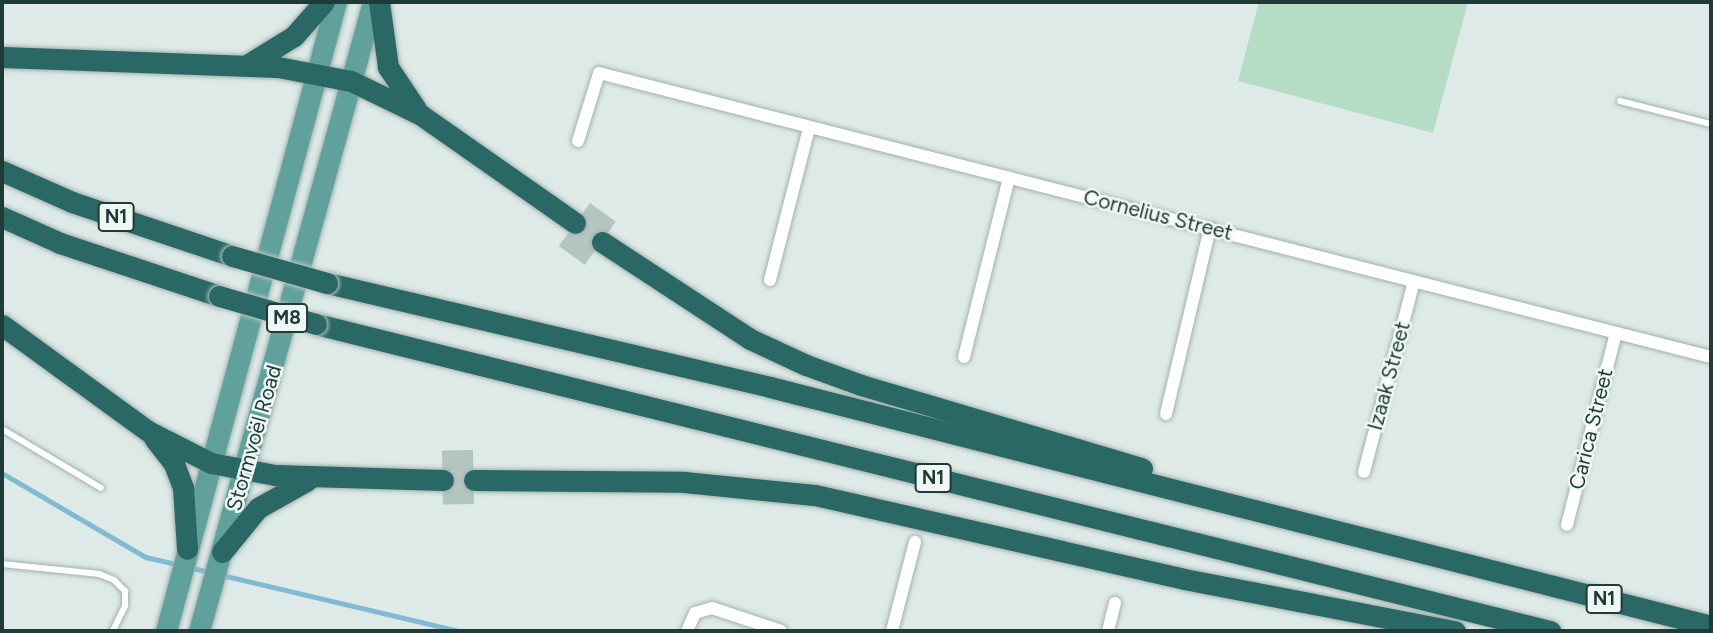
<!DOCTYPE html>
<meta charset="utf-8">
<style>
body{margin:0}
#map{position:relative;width:1713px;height:633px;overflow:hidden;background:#deeae7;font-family:Figtree,sans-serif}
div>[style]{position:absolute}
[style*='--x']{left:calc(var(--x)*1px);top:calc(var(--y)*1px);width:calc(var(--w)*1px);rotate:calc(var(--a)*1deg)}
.green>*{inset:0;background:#b5ddc6}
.stream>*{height:4.5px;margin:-2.25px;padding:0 2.25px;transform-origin:2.25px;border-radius:2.25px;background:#82bad3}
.building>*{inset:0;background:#b3c5c0;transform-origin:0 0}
.highway-tunnel>*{height:21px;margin-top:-10.5px;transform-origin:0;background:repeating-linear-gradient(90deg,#b8c7c4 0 21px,transparent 0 31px)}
.roads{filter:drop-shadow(0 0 2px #a1b2af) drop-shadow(0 0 2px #a1b2af)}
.lane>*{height:6px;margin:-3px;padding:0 3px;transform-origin:3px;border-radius:3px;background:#fff}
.street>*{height:12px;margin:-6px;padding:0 6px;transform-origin:6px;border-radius:6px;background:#fff}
.primary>*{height:21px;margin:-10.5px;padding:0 10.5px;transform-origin:10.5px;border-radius:10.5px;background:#60a29b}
.highway>*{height:21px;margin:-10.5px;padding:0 10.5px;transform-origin:10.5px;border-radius:10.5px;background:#296864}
.bridges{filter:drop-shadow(0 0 2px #bcc4c3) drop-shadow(0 0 2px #bcc4c3)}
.highway-bridge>*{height:21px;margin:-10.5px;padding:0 10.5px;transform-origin:10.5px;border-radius:10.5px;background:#296864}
span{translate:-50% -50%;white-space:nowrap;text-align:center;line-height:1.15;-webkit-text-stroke:5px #eef7f4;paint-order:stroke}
.shield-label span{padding:2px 5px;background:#eef7f4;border:2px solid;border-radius:5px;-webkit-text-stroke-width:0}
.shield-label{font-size:19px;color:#1f3a37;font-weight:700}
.street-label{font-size:21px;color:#1f3a37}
.frame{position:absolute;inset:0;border:4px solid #1f3a37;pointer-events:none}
</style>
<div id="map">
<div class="green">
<div style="clip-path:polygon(1259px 2px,1468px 2px,1433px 133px,1238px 81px)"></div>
</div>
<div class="stream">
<div style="--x:2;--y:473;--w:167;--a:30.3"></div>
<div style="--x:146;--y:557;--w:31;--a:13"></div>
<div style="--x:188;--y:567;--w:23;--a:13"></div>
<div style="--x:222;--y:575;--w:244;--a:13.3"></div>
</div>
<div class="building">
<div style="left:590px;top:203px;width:32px;height:53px;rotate:36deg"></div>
<div style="left:473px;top:450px;width:54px;height:31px;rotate:89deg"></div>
</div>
<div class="highway-tunnel">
<div style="--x:575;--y:223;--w:33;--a:35"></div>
<div style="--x:443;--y:480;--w:31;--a:0"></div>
</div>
<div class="roads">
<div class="lane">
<div style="--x:1620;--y:101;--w:94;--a:14.2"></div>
<div style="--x:2;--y:429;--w:115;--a:30.8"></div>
<div style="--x:2;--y:564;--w:98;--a:5.9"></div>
<div style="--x:99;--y:574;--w:16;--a:22"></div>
<div style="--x:114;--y:580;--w:16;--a:45"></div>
<div style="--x:125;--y:591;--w:15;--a:90"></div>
<div style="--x:125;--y:606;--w:28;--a:116"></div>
</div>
<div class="street">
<div style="--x:578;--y:141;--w:71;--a:-72.8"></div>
<div style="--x:599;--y:73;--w:1148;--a:14.33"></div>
<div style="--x:770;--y:280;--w:157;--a:-75.6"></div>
<div style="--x:964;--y:357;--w:185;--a:-75.9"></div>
<div style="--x:1166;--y:414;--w:191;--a:-76.7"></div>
<div style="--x:1364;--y:472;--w:197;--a:-75.3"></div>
<div style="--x:1567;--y:525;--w:198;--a:-75.7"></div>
<div style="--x:687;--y:631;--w:20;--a:-66"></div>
<div style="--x:695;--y:613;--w:18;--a:-16"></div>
<div style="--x:712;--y:608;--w:73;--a:18.4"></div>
<div style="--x:892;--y:631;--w:92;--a:-75.5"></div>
<div style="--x:1108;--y:631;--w:29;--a:-76"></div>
</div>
<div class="primary">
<div style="--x:166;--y:631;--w:652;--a:-74.88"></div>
<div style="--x:199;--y:631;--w:653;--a:-74.54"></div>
</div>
<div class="highway">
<div style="--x:379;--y:2;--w:66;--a:82.1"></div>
<div style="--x:388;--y:67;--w:50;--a:56.3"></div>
<div style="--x:2;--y:57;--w:276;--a:2.1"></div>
<div style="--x:278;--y:67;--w:74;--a:10.9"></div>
<div style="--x:351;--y:81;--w:78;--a:25.9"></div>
<div style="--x:421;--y:115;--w:188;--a:35"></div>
<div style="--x:247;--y:65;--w:55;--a:-31.7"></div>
<div style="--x:294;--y:36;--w:45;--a:-48.6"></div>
<div style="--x:2;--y:171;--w:77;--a:23.9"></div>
<div style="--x:72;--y:202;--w:169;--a:18.6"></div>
<div style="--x:2;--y:217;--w:64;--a:24.1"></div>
<div style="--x:60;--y:243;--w:168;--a:18.4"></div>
<div style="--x:602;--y:242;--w:177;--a:33.2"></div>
<div style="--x:750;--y:339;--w:62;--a:24.9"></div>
<div style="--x:806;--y:365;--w:59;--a:20"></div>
<div style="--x:861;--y:385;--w:293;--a:16.5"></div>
<div style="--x:327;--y:283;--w:455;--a:13.2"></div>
<div style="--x:770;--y:387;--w:971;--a:14.25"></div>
<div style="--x:316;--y:324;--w:1272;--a:13.97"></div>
<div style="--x:2;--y:325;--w:180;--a:36"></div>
<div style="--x:148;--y:431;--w:71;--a:26.9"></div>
<div style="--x:211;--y:463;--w:65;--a:10.6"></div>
<div style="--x:275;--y:475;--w:168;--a:1.7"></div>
<div style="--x:154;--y:438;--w:33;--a:52"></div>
<div style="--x:174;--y:464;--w:26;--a:69"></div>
<div style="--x:183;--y:488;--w:61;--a:86.2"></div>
<div style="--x:474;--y:480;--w:210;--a:0.5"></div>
<div style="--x:684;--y:482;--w:132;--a:5.7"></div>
<div style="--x:815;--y:495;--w:378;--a:12.8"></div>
<div style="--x:1184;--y:579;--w:276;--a:10.9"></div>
<div style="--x:222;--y:552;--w:57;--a:-50.7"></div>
<div style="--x:258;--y:508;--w:57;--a:-29.2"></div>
</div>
</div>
<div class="bridges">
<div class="highway-bridge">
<div style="--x:232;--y:256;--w:99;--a:15.9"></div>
<div style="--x:219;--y:296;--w:101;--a:16.1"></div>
</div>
</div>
<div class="shield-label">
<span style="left:116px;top:217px">N1</span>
<span style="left:287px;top:318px">M8</span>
<span style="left:933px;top:478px">N1</span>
<span style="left:1604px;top:599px">N1</span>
</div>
<div class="street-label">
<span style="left:1158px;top:215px;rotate:14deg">Cornelius Street</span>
<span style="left:1389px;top:376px;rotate:-75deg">Izaak Street</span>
<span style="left:1591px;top:429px;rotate:-76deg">Carica Street</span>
<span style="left:254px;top:438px;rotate:-74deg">Stormvoël Road</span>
</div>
<div class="frame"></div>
</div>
